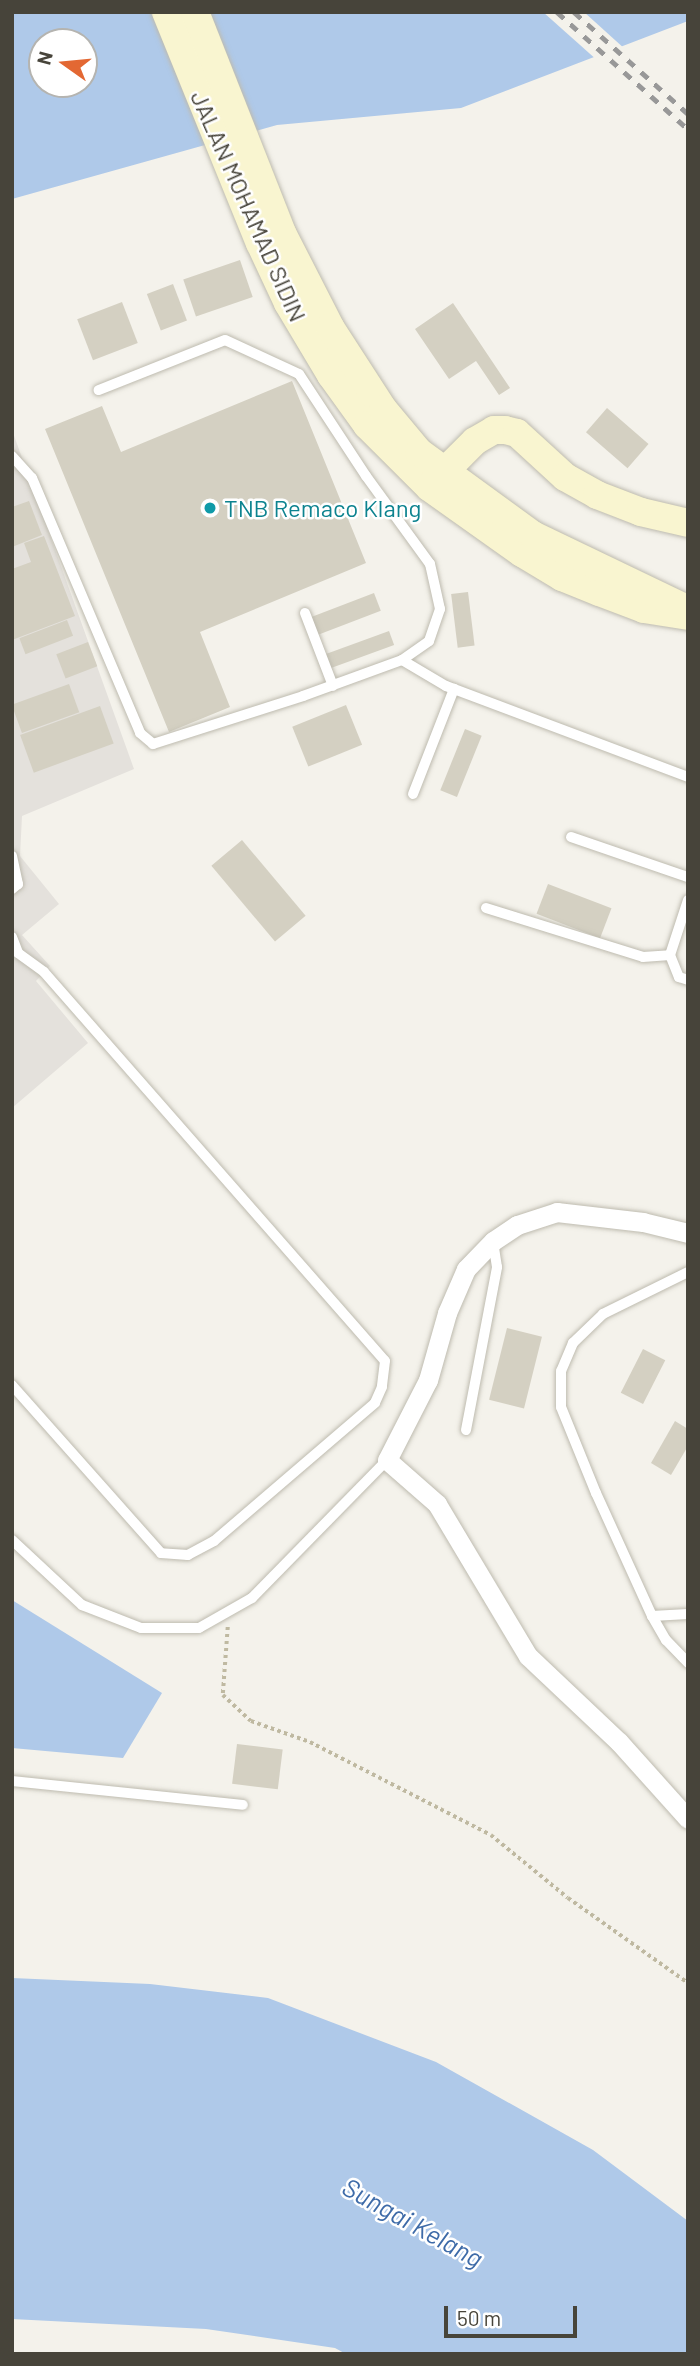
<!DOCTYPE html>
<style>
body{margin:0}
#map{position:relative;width:700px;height:2366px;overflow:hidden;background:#f4f2eb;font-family:Barlow,sans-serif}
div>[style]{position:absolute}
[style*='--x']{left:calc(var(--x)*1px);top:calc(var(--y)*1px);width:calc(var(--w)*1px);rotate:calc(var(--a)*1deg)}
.industrial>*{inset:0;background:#e4e1dc}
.water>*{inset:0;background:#afc9e9}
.pier>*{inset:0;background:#f4f2eb}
.building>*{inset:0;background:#d4d0c2;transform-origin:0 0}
.path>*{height:3.5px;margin-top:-1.75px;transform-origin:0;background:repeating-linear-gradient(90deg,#bfb9a1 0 3.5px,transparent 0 7px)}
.roads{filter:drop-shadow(0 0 2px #bebbaf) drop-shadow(0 0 2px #bebbaf)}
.lane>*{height:10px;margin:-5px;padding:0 5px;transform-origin:5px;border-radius:5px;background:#fff}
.street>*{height:19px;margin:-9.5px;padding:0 9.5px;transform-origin:9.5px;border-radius:9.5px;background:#fff}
.secondary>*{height:28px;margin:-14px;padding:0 14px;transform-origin:14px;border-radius:14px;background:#f9f5d0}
.rail>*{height:5px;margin-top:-2.5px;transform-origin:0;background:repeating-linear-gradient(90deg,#989898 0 9px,transparent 0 18px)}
.dots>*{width:19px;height:19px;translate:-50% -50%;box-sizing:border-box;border:4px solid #fff;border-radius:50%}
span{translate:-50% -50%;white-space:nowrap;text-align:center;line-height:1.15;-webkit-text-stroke:5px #fff;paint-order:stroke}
.street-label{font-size:24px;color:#47443a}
.culture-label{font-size:24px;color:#0d838f}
.left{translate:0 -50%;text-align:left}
.water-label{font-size:26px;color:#3e6ba8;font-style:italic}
.frame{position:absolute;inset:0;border:14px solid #47443a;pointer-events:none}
.north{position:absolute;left:28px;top:28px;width:70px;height:70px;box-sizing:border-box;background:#fff;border:2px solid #b5b4b0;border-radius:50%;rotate:285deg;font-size:19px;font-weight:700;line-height:28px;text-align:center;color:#47443a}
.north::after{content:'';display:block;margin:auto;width:24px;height:32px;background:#e36833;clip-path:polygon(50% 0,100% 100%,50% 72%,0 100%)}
.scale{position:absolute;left:444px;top:2306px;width:133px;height:32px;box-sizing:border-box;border:4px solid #47443a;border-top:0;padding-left:9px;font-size:21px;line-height:24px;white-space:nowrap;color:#47443a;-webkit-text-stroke:5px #fff;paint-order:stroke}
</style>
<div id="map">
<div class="industrial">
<div style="clip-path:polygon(12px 430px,134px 769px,22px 816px,20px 856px,59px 904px,22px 935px,50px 966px,36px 981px,88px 1043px,12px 1108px)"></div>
</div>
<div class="water">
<div style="clip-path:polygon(evenodd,12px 12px,688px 12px,688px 21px,461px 108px,277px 125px,12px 199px,12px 12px,42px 42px,84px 42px,84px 84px,42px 84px,42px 42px)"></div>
<div style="clip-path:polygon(12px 1600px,162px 1693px,123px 1758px,12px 1748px)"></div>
<div style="clip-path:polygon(12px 1978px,150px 1984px,268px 1998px,436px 2062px,593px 2150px,688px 2221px,688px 2354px,346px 2354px,335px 2348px,206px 2329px,12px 2319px)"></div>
</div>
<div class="pier">
<div style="clip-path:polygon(543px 12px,584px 12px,626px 50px,598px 61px)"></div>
</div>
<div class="building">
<div style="left:240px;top:260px;width:39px;height:60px;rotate:71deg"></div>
<div style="left:173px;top:284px;width:39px;height:28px;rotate:69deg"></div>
<div style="left:122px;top:302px;width:44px;height:48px;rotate:69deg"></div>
<div style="clip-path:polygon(453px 303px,510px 388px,499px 395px,476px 361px,449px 379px,415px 329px)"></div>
<div style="clip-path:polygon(292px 381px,366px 563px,200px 632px,230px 707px,169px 732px,45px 429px,102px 406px,121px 452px)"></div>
<div style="left:607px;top:408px;width:55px;height:32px;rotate:41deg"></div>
<div style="clip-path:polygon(29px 501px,42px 535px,12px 547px,12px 507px)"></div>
<div style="clip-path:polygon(44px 536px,75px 616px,12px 640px,12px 569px,31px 562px,24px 543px)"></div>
<div style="left:468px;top:592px;width:54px;height:17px;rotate:83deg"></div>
<div style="left:374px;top:593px;width:19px;height:72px;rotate:69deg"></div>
<div style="left:67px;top:620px;width:17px;height:51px;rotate:69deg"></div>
<div style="left:389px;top:631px;width:15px;height:70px;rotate:70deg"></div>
<div style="left:88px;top:642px;width:26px;height:34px;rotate:69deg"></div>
<div style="left:69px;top:684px;width:30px;height:61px;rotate:70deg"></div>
<div style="left:346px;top:705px;width:43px;height:58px;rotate:68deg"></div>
<div style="left:100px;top:706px;width:40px;height:85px;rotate:70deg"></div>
<div style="left:465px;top:729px;width:18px;height:66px;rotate:22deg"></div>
<div style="left:242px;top:840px;width:99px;height:40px;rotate:50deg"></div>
<div style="left:548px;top:884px;width:68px;height:32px;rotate:21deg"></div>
<div style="left:507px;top:1328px;width:36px;height:74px;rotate:14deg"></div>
<div style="left:643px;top:1349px;width:25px;height:49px;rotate:27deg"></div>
<div style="clip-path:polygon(675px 1421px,688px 1429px,688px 1446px,671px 1475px,651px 1463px)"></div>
<div style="left:237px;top:1744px;width:46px;height:40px;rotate:7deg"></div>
</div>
<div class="path">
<div style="--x:228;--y:1627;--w:68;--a:94.2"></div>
<div style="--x:223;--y:1695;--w:38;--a:43"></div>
<div style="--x:251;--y:1721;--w:63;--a:19.6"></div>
<div style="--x:310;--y:1742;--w:203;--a:27.2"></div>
<div style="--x:491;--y:1835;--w:99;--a:39.3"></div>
<div style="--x:568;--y:1898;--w:147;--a:35.3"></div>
</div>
<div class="roads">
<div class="lane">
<div style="--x:12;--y:456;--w:30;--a:48"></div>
<div style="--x:32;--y:478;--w:277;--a:67"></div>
<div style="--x:140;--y:733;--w:17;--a:40"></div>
<div style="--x:153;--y:744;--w:157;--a:-17.7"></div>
<div style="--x:303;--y:696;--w:105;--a:-20"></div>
<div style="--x:402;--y:660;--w:33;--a:-35"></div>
<div style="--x:429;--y:641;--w:34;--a:-71"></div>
<div style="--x:440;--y:609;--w:46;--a:-102.5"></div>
<div style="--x:430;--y:564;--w:109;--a:-126"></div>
<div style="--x:366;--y:476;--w:122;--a:-123.3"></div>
<div style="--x:299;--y:374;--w:81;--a:-155.3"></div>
<div style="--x:225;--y:340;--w:136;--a:158.4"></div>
<div style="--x:305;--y:613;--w:78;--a:69"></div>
<div style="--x:402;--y:660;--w:51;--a:30.6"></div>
<div style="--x:446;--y:686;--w:259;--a:20.6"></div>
<div style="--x:413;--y:794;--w:113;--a:-68.7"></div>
<div style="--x:571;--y:837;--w:124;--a:18.9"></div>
<div style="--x:12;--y:856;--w:29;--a:78"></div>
<div style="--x:18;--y:884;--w:8;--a:140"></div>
<div style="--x:688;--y:900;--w:58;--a:108.1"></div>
<div style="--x:670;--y:955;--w:24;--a:68"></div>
<div style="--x:679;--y:977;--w:9;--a:18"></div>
<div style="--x:486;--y:908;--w:164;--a:17.3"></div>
<div style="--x:643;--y:957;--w:27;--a:-4"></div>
<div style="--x:12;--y:937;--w:17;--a:69"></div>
<div style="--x:18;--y:953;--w:32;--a:36"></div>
<div style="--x:44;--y:972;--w:517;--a:48.76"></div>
<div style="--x:385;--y:1361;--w:26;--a:97"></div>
<div style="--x:382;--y:1387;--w:17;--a:114"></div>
<div style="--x:375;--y:1403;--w:212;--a:139.4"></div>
<div style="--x:214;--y:1541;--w:30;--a:152"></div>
<div style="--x:188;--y:1555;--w:27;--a:-176"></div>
<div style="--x:161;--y:1553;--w:225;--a:-131.6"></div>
<div style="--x:688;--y:1272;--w:95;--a:153.7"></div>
<div style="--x:603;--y:1314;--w:42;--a:136"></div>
<div style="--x:573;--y:1343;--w:30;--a:113"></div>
<div style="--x:561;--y:1371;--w:36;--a:90"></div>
<div style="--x:561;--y:1407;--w:93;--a:67.9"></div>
<div style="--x:596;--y:1493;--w:135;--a:65.5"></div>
<div style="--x:652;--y:1616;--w:28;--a:60"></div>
<div style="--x:666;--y:1640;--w:32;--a:46"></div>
<div style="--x:466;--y:1430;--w:166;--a:-79.2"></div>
<div style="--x:497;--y:1267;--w:25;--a:-99"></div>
<div style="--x:12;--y:1540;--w:96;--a:42.9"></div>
<div style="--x:82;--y:1605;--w:63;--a:21.3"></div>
<div style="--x:141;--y:1628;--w:58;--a:0"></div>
<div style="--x:199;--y:1628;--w:61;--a:-29.5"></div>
<div style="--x:252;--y:1598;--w:193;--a:-45.6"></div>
<div style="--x:652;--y:1616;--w:36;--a:-3"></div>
<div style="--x:12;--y:1781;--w:232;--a:5.9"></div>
</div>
<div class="street">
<div style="--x:688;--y:1233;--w:46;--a:-166.3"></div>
<div style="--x:643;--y:1222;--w:87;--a:-173.4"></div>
<div style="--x:557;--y:1212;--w:42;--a:162"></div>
<div style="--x:517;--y:1225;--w:29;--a:146"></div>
<div style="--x:493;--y:1241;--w:39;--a:134"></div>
<div style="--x:466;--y:1269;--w:48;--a:113.4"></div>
<div style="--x:447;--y:1313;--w:70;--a:105.8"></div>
<div style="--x:428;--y:1380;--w:90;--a:117.1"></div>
<div style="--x:387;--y:1460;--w:67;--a:41.3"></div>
<div style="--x:437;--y:1504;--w:177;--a:59.1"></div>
<div style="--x:528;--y:1656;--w:125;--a:43.4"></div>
<div style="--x:619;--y:1742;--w:103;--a:48.1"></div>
</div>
<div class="secondary">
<div style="--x:166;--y:12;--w:249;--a:67.9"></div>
<div style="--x:260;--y:243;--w:66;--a:65"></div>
<div style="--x:288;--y:303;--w:84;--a:59.2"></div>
<div style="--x:331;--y:375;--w:62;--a:54.2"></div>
<div style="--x:367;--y:425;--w:88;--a:45"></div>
<div style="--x:429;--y:487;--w:114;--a:35.4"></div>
<div style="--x:522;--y:553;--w:47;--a:31"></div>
<div style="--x:562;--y:577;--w:40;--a:22"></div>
<div style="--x:599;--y:592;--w:48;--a:20.7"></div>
<div style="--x:644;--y:609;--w:45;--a:9"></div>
<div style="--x:195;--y:12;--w:238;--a:68.5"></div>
<div style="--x:282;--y:233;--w:106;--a:62.9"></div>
<div style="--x:330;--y:327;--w:98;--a:57.1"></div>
<div style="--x:383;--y:409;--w:56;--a:50.1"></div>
<div style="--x:419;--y:452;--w:141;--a:36.1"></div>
<div style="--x:533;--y:535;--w:171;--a:25.7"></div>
<div style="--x:431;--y:485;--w:62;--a:-45"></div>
<div style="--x:475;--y:441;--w:22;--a:-30"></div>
<div style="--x:494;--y:430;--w:11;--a:0"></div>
<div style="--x:505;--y:430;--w:12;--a:14"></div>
<div style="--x:517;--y:433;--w:65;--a:42.5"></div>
<div style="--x:565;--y:477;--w:37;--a:29"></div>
<div style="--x:597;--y:495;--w:47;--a:21.1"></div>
<div style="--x:641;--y:512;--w:48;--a:13.2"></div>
</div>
</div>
<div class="rail">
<div style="--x:557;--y:12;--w:176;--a:41.8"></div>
<div style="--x:574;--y:12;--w:153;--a:41.8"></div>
</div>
<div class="dots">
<div style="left:210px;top:508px;background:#0f9aa8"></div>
</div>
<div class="street-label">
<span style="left:249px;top:206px;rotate:66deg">JALAN MOHAMAD SIDIN</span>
</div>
<div class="culture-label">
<span class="left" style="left:224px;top:508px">TNB Remaco Klang</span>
</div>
<div class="water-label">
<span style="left:413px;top:2222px;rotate:29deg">Sungai Kelang</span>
</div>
<div class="frame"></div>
<div class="north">N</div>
<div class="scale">50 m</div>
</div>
